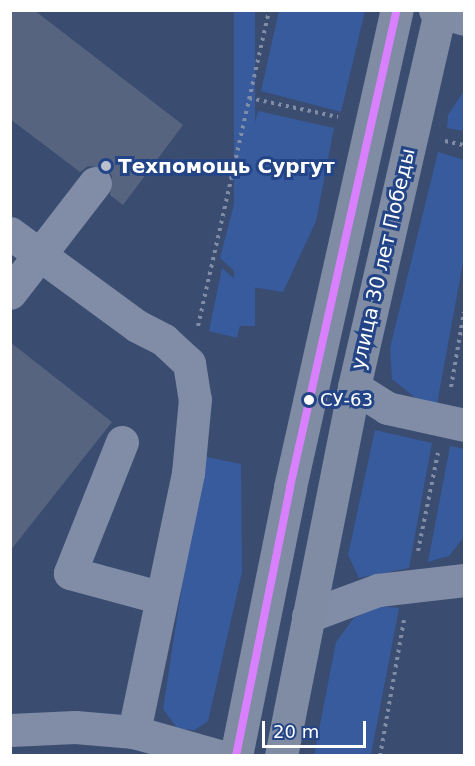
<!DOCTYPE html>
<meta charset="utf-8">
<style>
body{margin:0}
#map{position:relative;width:475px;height:766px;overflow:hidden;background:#3a4c70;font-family:"DejaVu Sans",sans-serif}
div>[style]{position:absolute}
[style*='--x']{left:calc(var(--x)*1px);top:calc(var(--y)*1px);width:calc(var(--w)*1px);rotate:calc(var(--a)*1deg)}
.green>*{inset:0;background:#375b9d;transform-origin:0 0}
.building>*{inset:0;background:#566480}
.path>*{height:4px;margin-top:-2px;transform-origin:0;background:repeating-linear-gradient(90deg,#818da6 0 3px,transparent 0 7.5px)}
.minor>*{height:33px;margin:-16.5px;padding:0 16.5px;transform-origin:16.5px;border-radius:16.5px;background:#818da6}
.major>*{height:33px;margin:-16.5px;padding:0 16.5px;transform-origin:16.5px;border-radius:16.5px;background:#808ca3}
.bus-1>*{height:8px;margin:-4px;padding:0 4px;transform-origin:4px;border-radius:4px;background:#d880ff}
.dots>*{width:16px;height:16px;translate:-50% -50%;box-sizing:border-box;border:3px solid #234587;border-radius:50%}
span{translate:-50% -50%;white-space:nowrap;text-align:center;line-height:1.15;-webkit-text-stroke:6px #234587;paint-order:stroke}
.bus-label{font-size:18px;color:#fff}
.left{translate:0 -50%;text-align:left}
.poi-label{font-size:20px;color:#fff;font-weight:700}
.street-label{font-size:20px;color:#fff}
.frame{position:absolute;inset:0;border:12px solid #fff;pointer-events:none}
.scale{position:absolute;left:262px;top:721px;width:104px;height:27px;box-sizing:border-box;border:3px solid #fff;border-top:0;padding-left:8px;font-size:18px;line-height:21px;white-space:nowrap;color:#fff;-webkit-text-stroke:4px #234587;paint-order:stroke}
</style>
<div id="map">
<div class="green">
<div style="left:234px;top:11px;width:21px;height:315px"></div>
<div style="clip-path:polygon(279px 11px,365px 11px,341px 112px,261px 91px)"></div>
<div style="clip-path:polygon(464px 91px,464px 131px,447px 128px,448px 115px)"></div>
<div style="clip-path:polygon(258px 111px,334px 128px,316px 221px,283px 292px,252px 287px,220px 258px)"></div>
<div style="clip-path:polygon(438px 152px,464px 160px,464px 257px,437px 404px,414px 397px,392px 379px,390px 348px)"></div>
<div style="clip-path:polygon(222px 268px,248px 291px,237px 338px,209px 331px)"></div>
<div style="clip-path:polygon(375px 430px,432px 443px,409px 568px,359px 578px,348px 555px)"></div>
<div style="clip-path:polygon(450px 446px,464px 449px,464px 537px,449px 556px,428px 562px)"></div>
<div style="clip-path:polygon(202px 456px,241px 464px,242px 572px,208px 721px,195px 730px,178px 729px,163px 709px)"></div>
<div style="clip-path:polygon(379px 606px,399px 608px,371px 755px,314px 756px,336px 642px,354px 618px)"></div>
</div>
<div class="building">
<div style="clip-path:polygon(10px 10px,34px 10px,183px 125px,123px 205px,110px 195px,112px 176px,106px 168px,88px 166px,80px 172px,10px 119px)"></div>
<div style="clip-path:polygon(10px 342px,112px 422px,10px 551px)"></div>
</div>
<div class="path">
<div style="--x:249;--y:98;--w:91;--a:12.1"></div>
<div style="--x:445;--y:141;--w:19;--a:12"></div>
<div style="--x:198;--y:326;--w:324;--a:-77.3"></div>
<div style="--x:451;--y:387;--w:76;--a:-80.2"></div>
<div style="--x:418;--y:551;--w:100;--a:-78.5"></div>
<div style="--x:380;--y:756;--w:138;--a:-80"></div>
</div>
<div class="minor">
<div style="--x:435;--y:10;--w:30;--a:17"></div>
<div style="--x:10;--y:233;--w:157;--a:36.2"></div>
<div style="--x:137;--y:326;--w:30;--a:27"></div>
<div style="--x:164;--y:340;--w:34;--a:43"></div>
<div style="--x:189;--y:363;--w:36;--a:81"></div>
<div style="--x:195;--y:399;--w:74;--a:95.4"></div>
<div style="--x:188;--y:473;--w:265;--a:101.8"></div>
<div style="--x:10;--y:293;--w:139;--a:-52.3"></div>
<div style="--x:354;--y:387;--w:39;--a:32"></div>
<div style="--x:387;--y:408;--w:79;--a:12.4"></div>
<div style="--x:122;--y:442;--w:141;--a:111.7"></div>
<div style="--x:70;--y:573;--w:92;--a:15.1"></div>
<div style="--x:308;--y:616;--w:75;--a:-20.4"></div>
<div style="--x:378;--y:590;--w:87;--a:-6.6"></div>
<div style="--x:10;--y:730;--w:65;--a:-2.6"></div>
<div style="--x:75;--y:727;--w:59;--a:4.8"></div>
<div style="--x:134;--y:732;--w:88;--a:15.8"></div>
</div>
<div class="major">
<div style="--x:236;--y:756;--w:274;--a:-78.6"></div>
<div style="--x:290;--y:487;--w:489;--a:-77.4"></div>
<div style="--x:281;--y:756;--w:376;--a:-78.8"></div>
<div style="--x:354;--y:387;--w:387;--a:-77.1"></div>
</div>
<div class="bus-1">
<div style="--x:236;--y:756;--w:274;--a:-78.6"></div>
<div style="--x:290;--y:487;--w:489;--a:-77.4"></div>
</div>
<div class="dots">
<div style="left:106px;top:166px;background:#bac0cd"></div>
<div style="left:309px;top:400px;background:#fff"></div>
</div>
<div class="bus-label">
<span class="left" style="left:320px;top:400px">СУ-63</span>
</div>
<div class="poi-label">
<span class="left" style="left:118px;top:166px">Техпомощь Сургут</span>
</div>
<div class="street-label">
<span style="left:383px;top:259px;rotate:-77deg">улица 30 лет Победы</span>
</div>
<div class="frame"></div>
<div class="scale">20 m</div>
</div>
